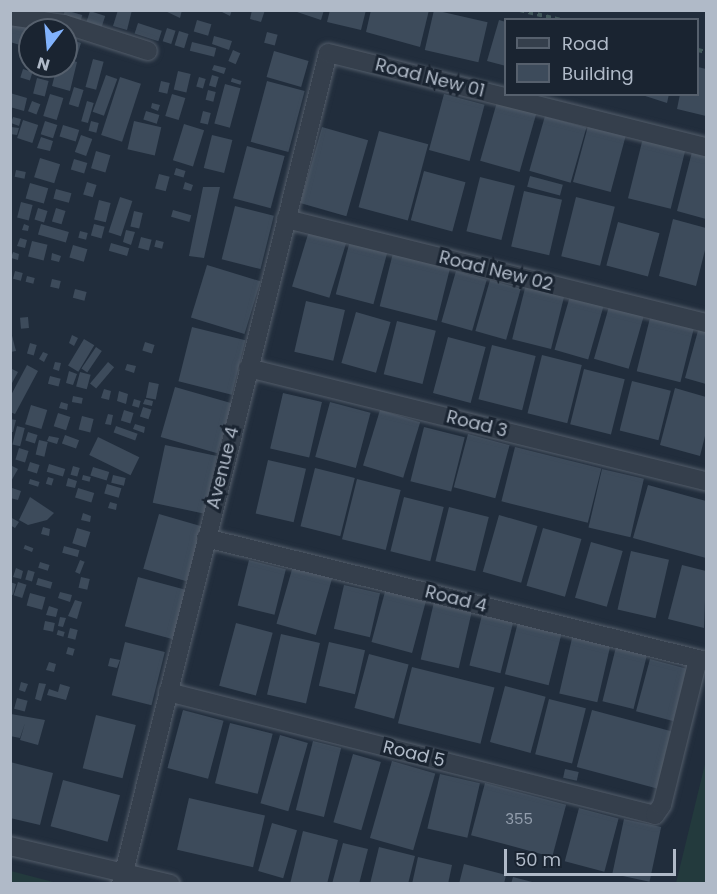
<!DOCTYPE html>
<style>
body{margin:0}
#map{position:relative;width:717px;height:894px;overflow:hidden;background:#212d3c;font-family:Poppins,sans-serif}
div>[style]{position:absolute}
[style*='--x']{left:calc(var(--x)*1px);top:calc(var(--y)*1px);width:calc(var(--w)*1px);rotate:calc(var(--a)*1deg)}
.green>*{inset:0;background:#233a3d}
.building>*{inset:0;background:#3d4b5b;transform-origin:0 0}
.path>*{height:4px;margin-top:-2px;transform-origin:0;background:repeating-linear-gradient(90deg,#41575a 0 4.5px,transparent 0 9px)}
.roads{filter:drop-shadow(0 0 2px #535d6a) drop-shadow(0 0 2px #535d6a)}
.street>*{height:18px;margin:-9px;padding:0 9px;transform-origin:9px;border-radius:9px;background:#353f4c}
span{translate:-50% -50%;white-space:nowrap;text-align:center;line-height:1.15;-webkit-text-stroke:6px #1a2431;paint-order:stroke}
.number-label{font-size:15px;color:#939ead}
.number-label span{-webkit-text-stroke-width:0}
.street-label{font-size:18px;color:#b0bac8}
.frame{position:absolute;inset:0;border:12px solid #b0bac8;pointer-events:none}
.legend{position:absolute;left:504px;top:18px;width:195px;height:78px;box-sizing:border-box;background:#1a2431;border:2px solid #56606d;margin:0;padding:8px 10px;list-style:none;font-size:18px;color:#b0bac8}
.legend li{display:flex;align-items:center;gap:12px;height:30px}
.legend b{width:30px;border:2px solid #56606d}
.north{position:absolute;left:18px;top:18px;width:60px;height:60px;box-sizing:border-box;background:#1a2431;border:2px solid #56606d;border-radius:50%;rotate:196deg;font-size:16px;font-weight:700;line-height:24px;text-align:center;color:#b0bac8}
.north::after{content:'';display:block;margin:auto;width:21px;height:27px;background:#81b2fc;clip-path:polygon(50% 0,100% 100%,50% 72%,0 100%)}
.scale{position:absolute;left:504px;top:849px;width:172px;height:27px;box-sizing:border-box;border:3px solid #b0bac8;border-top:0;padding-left:8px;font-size:18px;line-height:21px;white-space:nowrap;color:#b0bac8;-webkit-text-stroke:4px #1a2431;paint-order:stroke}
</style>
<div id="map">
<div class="green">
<div style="clip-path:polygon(706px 760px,706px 883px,676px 883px)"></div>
<div style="clip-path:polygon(11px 871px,57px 883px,11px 883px)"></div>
</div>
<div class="building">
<div style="left:65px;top:10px;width:18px;height:10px;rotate:16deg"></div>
<div style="clip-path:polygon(118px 10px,132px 10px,127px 30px,113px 26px)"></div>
<div style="clip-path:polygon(163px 10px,182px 10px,180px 18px)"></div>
<div style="clip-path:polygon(218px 10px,232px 10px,230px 16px)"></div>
<div style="clip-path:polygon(252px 10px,265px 10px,261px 22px,250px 19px)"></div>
<div style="clip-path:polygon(291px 10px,324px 10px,321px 20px)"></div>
<div style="clip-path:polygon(330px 10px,366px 10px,361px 30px,327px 22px)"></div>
<div style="clip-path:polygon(371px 10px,429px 10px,420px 47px,366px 32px)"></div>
<div style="left:434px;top:10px;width:55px;height:41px;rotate:13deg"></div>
<div style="left:90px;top:11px;width:16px;height:11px;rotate:18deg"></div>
<div style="clip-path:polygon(12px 20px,44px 30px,30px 30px,30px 48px,10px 42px)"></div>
<div style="left:197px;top:20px;width:15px;height:12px;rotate:16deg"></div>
<div style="clip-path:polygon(499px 20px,506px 22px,506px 66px,487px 61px)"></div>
<div style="left:138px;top:23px;width:25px;height:11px;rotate:18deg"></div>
<div style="left:167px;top:28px;width:9px;height:14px;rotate:18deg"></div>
<div style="left:179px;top:31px;width:10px;height:15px;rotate:17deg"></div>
<div style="left:267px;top:32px;width:11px;height:11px;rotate:15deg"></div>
<div style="clip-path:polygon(214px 36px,232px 41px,229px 50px,212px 44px)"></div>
<div style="clip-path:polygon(70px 39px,81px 43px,76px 59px,66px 56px)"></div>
<div style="left:192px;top:42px;width:25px;height:9px;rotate:14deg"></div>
<div style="left:233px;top:50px;width:8px;height:12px;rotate:23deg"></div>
<div style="left:274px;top:51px;width:36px;height:27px;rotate:16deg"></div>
<div style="clip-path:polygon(66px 59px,77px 62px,70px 91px,52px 86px,57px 66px,66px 66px)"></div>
<div style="left:93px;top:59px;width:11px;height:29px;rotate:15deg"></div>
<div style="clip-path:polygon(214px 65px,226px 68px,224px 74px,212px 70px)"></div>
<div style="clip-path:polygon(698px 67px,706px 69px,706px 116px,677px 109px,680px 94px,698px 94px)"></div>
<div style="left:23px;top:69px;width:10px;height:9px;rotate:17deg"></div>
<div style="left:178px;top:71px;width:13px;height:19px;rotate:13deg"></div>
<div style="left:106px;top:75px;width:12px;height:39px;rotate:20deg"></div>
<div style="left:212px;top:75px;width:7px;height:11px;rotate:16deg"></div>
<div style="left:120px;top:77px;width:22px;height:61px;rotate:18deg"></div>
<div style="left:199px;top:77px;width:7px;height:10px;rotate:16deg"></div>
<div style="left:37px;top:78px;width:12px;height:16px;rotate:14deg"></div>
<div style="left:232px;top:78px;width:10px;height:4px;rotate:17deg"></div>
<div style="left:161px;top:81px;width:9px;height:11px;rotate:13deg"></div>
<div style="left:267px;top:81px;width:39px;height:63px;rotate:15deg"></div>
<div style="left:225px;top:84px;width:16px;height:41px;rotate:15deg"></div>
<div style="left:74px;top:87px;width:10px;height:18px;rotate:17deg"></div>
<div style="left:208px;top:90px;width:8px;height:10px;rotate:14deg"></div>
<div style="clip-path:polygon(10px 93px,27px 98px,24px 111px,10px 107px)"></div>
<div style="left:50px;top:94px;width:14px;height:23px;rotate:17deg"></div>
<div style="left:172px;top:94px;width:14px;height:23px;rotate:17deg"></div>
<div style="left:444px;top:94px;width:42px;height:58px;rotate:15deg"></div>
<div style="clip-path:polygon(639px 94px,669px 94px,667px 103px)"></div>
<div style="left:32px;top:101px;width:9px;height:11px;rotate:21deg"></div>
<div style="left:87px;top:101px;width:7px;height:21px;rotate:16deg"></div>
<div style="left:497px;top:102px;width:41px;height:61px;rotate:16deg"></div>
<div style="clip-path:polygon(152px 103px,160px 105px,158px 111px,151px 108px)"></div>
<div style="left:146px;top:111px;width:14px;height:9px;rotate:17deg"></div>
<div style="left:203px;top:111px;width:8px;height:12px;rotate:14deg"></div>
<div style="left:545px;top:116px;width:43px;height:57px;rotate:16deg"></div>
<div style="clip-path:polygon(13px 117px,21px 119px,19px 126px,11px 123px)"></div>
<div style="left:23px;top:120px;width:16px;height:19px;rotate:18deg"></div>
<div style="left:45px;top:121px;width:13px;height:14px;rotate:18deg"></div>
<div style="left:91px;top:121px;width:8px;height:10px;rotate:14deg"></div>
<div style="left:134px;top:121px;width:28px;height:29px;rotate:13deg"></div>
<div style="left:184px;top:124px;width:21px;height:38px;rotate:17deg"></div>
<div style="left:63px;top:125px;width:17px;height:12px;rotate:17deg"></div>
<div style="left:588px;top:126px;width:39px;height:58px;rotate:15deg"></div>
<div style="clip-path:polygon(11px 127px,19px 128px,17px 135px,10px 134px)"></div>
<div style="left:322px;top:127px;width:48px;height:79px;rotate:16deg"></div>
<div style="left:379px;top:131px;width:51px;height:79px;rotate:15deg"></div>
<div style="left:81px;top:135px;width:12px;height:18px;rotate:20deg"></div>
<div style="left:212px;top:135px;width:21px;height:34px;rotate:14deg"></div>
<div style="clip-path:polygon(41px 137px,53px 141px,50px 151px,37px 148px)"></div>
<div style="left:643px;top:138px;width:44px;height:62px;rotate:14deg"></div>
<div style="left:247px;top:146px;width:39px;height:54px;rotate:15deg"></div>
<div style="clip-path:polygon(693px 148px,706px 152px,706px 219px,677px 211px)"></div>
<div style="left:96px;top:151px;width:15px;height:18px;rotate:16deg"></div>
<div style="left:40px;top:158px;width:21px;height:20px;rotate:17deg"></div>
<div style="left:74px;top:159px;width:14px;height:11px;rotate:17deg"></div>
<div style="left:176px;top:168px;width:10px;height:7px;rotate:17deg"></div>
<div style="left:16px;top:170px;width:10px;height:7px;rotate:11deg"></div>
<div style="left:424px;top:171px;width:43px;height:51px;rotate:15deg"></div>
<div style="left:159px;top:174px;width:11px;height:15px;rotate:15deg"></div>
<div style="left:530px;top:176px;width:34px;height:11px;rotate:15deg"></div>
<div style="left:480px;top:177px;width:36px;height:56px;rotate:14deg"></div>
<div style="left:87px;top:182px;width:10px;height:13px;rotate:17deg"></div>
<div style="clip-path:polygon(185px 182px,193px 185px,191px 191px,183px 189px)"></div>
<div style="left:30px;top:183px;width:19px;height:16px;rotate:16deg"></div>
<div style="clip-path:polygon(203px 187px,220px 187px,204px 258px,189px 256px)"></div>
<div style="left:56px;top:189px;width:16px;height:10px;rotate:15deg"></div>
<div style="left:524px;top:191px;width:39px;height:57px;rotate:13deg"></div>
<div style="left:120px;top:197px;width:13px;height:37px;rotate:18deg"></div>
<div style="left:576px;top:197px;width:40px;height:61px;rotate:14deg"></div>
<div style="left:99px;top:200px;width:12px;height:20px;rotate:14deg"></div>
<div style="left:21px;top:202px;width:12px;height:16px;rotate:14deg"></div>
<div style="left:235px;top:206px;width:40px;height:55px;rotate:14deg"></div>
<div style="left:38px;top:208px;width:10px;height:12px;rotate:17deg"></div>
<div style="left:56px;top:208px;width:10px;height:14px;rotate:17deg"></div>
<div style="left:173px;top:210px;width:19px;height:7px;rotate:16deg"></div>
<div style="left:134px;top:211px;width:9px;height:16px;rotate:13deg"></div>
<div style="clip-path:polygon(673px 219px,706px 228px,706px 246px,696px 286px,659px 276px)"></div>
<div style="left:618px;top:222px;width:43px;height:45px;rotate:15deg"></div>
<div style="clip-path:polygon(24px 224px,29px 226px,28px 231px,22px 230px)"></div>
<div style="left:41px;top:224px;width:29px;height:11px;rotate:16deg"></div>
<div style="left:94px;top:224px;width:11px;height:12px;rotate:15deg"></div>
<div style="clip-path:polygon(126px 230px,135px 232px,131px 245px,123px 242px)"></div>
<div style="left:80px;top:231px;width:8px;height:7px;rotate:14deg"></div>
<div style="left:309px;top:231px;width:39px;height:58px;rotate:17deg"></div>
<div style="left:141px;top:237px;width:11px;height:11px;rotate:15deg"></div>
<div style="clip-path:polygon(20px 238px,27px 240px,25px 248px,17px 246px)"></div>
<div style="left:156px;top:240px;width:8px;height:7px;rotate:14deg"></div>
<div style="left:32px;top:241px;width:16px;height:16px;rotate:14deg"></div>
<div style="left:350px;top:241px;width:39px;height:55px;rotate:15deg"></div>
<div style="left:111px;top:243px;width:19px;height:8px;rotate:16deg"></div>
<div style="left:73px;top:245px;width:15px;height:13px;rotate:16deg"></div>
<div style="clip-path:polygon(13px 252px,19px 254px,18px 260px,11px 258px)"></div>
<div style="clip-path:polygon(52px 253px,61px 256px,59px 262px,51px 260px)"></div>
<div style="left:393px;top:253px;width:59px;height:55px;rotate:14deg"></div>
<div style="left:207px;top:265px;width:56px;height:55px;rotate:17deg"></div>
<div style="left:15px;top:271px;width:8px;height:8px;rotate:14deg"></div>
<div style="left:456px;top:271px;width:32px;height:53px;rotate:16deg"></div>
<div style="left:27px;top:276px;width:8px;height:6px;rotate:14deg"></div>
<div style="left:52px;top:279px;width:9px;height:8px;rotate:13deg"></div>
<div style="left:490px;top:280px;width:32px;height:53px;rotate:16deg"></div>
<div style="left:526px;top:284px;width:40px;height:57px;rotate:14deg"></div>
<div style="left:75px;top:289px;width:12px;height:9px;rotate:14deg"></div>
<div style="left:570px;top:296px;width:35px;height:56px;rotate:16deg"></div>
<div style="left:306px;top:301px;width:40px;height:52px;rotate:13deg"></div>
<div style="left:610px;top:303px;width:36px;height:58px;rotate:16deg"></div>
<div style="left:356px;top:312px;width:36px;height:53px;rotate:16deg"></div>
<div style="left:651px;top:314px;width:45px;height:59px;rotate:14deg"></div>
<div style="left:28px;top:317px;width:11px;height:8px;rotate:85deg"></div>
<div style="left:397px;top:321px;width:40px;height:55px;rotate:14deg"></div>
<div style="left:192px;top:327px;width:55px;height:56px;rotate:14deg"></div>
<div style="clip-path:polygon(699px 327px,706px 329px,706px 384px,685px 378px)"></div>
<div style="clip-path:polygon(10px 328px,16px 351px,10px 352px)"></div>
<div style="clip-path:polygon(72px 335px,78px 338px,74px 346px,69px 343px)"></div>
<div style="left:448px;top:337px;width:39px;height:58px;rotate:15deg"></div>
<div style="left:84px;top:339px;width:12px;height:31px;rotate:31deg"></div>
<div style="left:145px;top:342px;width:10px;height:9px;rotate:17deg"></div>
<div style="left:30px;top:343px;width:7px;height:11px;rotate:16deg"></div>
<div style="left:492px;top:345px;width:45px;height:56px;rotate:14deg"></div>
<div style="left:96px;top:347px;width:7px;height:26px;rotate:34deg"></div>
<div style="clip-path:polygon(43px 352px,48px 354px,44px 362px,39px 359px)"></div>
<div style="left:542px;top:355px;width:41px;height:60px;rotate:14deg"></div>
<div style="clip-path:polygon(55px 362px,61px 363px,59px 371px,53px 369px)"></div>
<div style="left:108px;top:362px;width:8px;height:28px;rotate:40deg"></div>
<div style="clip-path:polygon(127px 364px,136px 366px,134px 373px,125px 370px)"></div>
<div style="clip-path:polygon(27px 365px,38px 371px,15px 414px,10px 412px,10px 397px)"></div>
<div style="clip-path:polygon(10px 368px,18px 372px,12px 383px,10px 382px)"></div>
<div style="left:584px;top:369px;width:42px;height:57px;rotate:14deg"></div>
<div style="clip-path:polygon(69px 371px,77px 374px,73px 385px,66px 383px)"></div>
<div style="left:80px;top:372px;width:11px;height:15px;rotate:15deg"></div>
<div style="left:50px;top:376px;width:11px;height:8px;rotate:15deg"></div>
<div style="left:632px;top:381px;width:40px;height:51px;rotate:14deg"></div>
<div style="left:149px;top:382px;width:10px;height:16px;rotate:11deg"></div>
<div style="left:175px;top:387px;width:59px;height:52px;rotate:16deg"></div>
<div style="clip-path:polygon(675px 388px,706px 397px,706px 432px,700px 456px,660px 445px)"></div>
<div style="clip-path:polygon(104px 389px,111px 391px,109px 400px,101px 398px)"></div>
<div style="clip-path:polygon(119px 391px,128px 394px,126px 404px,117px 401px)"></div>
<div style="left:283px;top:393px;width:40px;height:57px;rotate:13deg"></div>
<div style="left:73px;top:396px;width:10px;height:6px;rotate:11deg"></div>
<div style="left:134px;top:399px;width:7px;height:7px;rotate:16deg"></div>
<div style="clip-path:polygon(145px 399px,153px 401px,152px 406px,143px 404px)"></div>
<div style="clip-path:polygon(61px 402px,68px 404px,67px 410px,59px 408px)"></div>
<div style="left:330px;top:402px;width:42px;height:57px;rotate:15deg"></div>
<div style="left:31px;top:405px;width:17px;height:20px;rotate:17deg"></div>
<div style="left:143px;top:407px;width:9px;height:10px;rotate:18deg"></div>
<div style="left:124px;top:410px;width:10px;height:11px;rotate:17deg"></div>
<div style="left:380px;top:410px;width:42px;height:58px;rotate:17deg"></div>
<div style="left:58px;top:413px;width:13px;height:14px;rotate:18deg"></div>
<div style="clip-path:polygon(108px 414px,113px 415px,111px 425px,105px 424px)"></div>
<div style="left:82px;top:416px;width:12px;height:14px;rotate:14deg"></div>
<div style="clip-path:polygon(10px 419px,16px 420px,13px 432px,10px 432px)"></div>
<div style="clip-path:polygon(135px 424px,145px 427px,144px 433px,133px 429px)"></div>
<div style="left:17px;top:426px;width:8px;height:19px;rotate:14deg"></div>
<div style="left:116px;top:426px;width:23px;height:7px;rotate:20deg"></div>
<div style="left:424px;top:427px;width:42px;height:56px;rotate:14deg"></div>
<div style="left:28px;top:432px;width:10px;height:9px;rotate:17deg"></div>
<div style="left:468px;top:434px;width:43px;height:55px;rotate:15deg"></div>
<div style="left:65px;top:435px;width:15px;height:9px;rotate:20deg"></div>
<div style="clip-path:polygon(49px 436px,59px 438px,57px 444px,47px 441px)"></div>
<div style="left:98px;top:437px;width:46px;height:20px;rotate:26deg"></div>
<div style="left:39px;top:440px;width:9px;height:15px;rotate:13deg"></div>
<div style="left:165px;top:445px;width:53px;height:59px;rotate:12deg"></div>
<div style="left:515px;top:447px;width:89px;height:56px;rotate:14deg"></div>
<div style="left:19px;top:448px;width:10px;height:12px;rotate:17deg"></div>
<div style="left:268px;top:460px;width:39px;height:55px;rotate:13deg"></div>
<div style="left:30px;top:462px;width:10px;height:9px;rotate:17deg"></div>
<div style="left:49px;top:464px;width:17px;height:8px;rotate:17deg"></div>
<div style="clip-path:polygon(10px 465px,18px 469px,10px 483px)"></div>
<div style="left:73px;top:466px;width:7px;height:9px;rotate:16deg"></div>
<div style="left:93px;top:467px;width:17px;height:9px;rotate:17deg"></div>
<div style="left:315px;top:468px;width:41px;height:60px;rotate:14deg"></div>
<div style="left:602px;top:469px;width:43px;height:60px;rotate:13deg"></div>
<div style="left:83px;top:475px;width:8px;height:5px;rotate:14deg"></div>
<div style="left:113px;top:475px;width:13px;height:8px;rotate:13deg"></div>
<div style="left:48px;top:477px;width:6px;height:7px;rotate:18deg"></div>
<div style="clip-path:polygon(68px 478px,77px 481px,75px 488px,66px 486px)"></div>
<div style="left:30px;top:479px;width:10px;height:5px;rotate:17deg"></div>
<div style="left:357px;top:479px;width:45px;height:62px;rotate:14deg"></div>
<div style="left:107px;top:484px;width:15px;height:10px;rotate:16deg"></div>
<div style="clip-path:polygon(648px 485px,706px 501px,706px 558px,633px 538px)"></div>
<div style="clip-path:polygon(12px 488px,21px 491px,18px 500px,10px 498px)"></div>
<div style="left:78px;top:488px;width:17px;height:10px;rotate:17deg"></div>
<div style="clip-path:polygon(30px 497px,54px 513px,47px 520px,28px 525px,19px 520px)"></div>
<div style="left:404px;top:497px;width:41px;height:56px;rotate:14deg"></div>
<div style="clip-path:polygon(110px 502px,117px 504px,116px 510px,108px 508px)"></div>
<div style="left:449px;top:507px;width:41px;height:56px;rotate:14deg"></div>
<div style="clip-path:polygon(83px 513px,91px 516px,90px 522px,81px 520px)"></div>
<div style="left:159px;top:514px;width:45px;height:57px;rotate:16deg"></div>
<div style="left:499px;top:515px;width:40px;height:59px;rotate:16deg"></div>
<div style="clip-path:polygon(10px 517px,19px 522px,15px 528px,10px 525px)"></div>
<div style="clip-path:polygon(43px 527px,50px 529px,49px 536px,41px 534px)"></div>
<div style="left:77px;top:528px;width:14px;height:16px;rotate:17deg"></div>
<div style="left:543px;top:528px;width:40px;height:60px;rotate:16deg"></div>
<div style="left:591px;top:542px;width:33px;height:58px;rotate:16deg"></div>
<div style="left:25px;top:545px;width:9px;height:4px;rotate:21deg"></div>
<div style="left:64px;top:546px;width:16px;height:7px;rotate:15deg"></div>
<div style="left:631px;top:551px;width:39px;height:60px;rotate:13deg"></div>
<div style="left:80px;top:560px;width:5px;height:13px;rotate:22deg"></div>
<div style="left:249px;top:560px;width:38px;height:47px;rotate:14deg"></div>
<div style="left:40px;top:562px;width:10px;height:6px;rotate:17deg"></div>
<div style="clip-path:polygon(682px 565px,706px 571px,704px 628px,668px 619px)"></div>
<div style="left:293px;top:566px;width:41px;height:60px;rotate:16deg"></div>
<div style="clip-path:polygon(16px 568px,23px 571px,21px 579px,13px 577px)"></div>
<div style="left:28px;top:570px;width:7px;height:10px;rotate:16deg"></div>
<div style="left:81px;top:577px;width:9px;height:11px;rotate:13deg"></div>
<div style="left:138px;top:577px;width:51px;height:51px;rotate:15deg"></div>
<div style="left:38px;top:578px;width:15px;height:7px;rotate:16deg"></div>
<div style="clip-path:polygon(10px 582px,16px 584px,13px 595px,10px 594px)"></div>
<div style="left:18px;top:582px;width:9px;height:14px;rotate:18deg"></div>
<div style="left:344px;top:585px;width:37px;height:45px;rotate:13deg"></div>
<div style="left:386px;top:588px;width:42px;height:56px;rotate:15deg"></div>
<div style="clip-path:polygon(60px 592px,72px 595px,70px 602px,58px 598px)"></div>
<div style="left:30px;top:593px;width:16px;height:13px;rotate:15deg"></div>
<div style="clip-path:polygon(75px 600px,82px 602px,77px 619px,68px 616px)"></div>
<div style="left:434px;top:602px;width:39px;height:59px;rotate:13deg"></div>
<div style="clip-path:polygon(49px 606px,58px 609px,56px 617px,46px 615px)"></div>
<div style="left:482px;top:615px;width:32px;height:52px;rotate:14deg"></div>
<div style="clip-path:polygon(60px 617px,66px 618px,63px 627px,58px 626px)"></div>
<div style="left:519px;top:618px;width:45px;height:58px;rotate:14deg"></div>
<div style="left:45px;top:621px;width:10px;height:9px;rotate:11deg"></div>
<div style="left:236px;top:623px;width:38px;height:65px;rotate:15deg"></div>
<div style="left:70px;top:628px;width:8px;height:10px;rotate:14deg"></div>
<div style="left:58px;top:630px;width:7px;height:5px;rotate:16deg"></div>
<div style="left:281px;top:634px;width:40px;height:62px;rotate:13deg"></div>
<div style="left:573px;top:634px;width:39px;height:61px;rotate:13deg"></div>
<div style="left:125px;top:642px;width:41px;height:55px;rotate:14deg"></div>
<div style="left:329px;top:642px;width:37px;height:45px;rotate:13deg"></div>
<div style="left:68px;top:647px;width:7px;height:7px;rotate:16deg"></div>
<div style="left:616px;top:647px;width:32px;height:56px;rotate:14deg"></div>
<div style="left:369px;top:654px;width:41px;height:56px;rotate:15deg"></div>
<div style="clip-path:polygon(110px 658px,120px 660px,117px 668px,108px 666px)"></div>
<div style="left:650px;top:659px;width:41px;height:54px;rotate:15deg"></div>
<div style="clip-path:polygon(49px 662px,56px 664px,54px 672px,46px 670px)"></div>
<div style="left:412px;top:667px;width:85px;height:58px;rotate:14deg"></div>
<div style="clip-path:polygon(21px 682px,28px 684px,25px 692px,19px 690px)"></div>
<div style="clip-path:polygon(39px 683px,46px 684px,41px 701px,35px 699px)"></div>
<div style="clip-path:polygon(60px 684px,70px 687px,66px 700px,47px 695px,49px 689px,58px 692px)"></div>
<div style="left:505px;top:686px;width:42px;height:58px;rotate:15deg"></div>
<div style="left:17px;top:698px;width:11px;height:11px;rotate:15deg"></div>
<div style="left:549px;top:699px;width:38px;height:57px;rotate:14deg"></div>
<div style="left:183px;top:710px;width:42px;height:60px;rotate:15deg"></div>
<div style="left:592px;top:710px;width:87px;height:59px;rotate:15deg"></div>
<div style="clip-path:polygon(11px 714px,45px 720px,38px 745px,20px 740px,25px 723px,20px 738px,10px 736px)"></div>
<div style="left:96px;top:715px;width:41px;height:55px;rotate:14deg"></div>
<div style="left:230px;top:723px;width:44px;height:62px;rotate:14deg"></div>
<div style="left:280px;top:735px;width:29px;height:71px;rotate:16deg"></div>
<div style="left:313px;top:741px;width:29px;height:71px;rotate:14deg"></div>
<div style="left:353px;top:754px;width:29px;height:71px;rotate:16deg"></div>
<div style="left:392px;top:761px;width:45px;height:80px;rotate:16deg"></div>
<div style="clip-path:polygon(10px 762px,53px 773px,40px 825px,10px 818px)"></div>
<div style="left:565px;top:769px;width:14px;height:9px;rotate:12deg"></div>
<div style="left:440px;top:774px;width:41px;height:56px;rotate:13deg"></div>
<div style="left:63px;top:780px;width:59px;height:48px;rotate:15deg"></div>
<div style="left:485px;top:783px;width:84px;height:54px;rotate:15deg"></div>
<div style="left:189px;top:798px;width:78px;height:53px;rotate:13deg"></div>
<div style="left:579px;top:808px;width:41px;height:55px;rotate:15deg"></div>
<div style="left:624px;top:819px;width:38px;height:56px;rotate:12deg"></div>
<div style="left:272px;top:823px;width:26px;height:50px;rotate:16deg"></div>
<div style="clip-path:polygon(303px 831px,338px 840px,327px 884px,290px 884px)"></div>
<div style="clip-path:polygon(343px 843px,368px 849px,359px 884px,332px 884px)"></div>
<div style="clip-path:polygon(379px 847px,415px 856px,408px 884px,370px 884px)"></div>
<div style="clip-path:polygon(418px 857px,452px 865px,448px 884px,412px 884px)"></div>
<div style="clip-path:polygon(464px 864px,506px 875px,504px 884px,459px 884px)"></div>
<div style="clip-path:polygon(513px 877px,536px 883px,536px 884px,511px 884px)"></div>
</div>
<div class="path">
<div style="--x:520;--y:10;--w:42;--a:13.7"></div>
<div style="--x:698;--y:50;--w:8;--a:14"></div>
</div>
<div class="roads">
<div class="street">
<div style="--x:10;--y:16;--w:55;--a:8.4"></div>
<div style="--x:64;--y:24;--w:88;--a:17.8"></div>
<div style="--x:286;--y:219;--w:433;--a:13.9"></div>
<div style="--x:248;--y:368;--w:472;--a:13.9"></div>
<div style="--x:206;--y:538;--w:515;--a:13.82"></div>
<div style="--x:168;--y:692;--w:502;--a:14.17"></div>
<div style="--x:655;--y:815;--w:12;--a:-55"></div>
<div style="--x:662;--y:805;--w:150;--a:-76.1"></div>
<div style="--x:10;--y:846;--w:165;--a:13.3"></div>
<div style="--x:121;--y:884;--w:856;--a:-76.01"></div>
<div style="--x:328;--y:53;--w:390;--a:14"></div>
</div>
</div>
<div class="number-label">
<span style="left:519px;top:819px">355</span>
</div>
<div class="street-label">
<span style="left:430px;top:78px;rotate:14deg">Road New 01</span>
<span style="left:496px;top:271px;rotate:14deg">Road New 02</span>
<span style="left:477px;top:424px;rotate:14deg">Road 3</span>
<span style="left:223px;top:468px;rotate:-76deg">Avenue 4</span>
<span style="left:456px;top:599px;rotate:14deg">Road 4</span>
<span style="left:414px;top:754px;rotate:14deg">Road 5</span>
</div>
<div class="frame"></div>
<ul class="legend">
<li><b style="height:8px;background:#353f4c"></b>Road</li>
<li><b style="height:16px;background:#3d4b5b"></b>Building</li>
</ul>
<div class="north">N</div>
<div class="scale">50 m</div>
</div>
